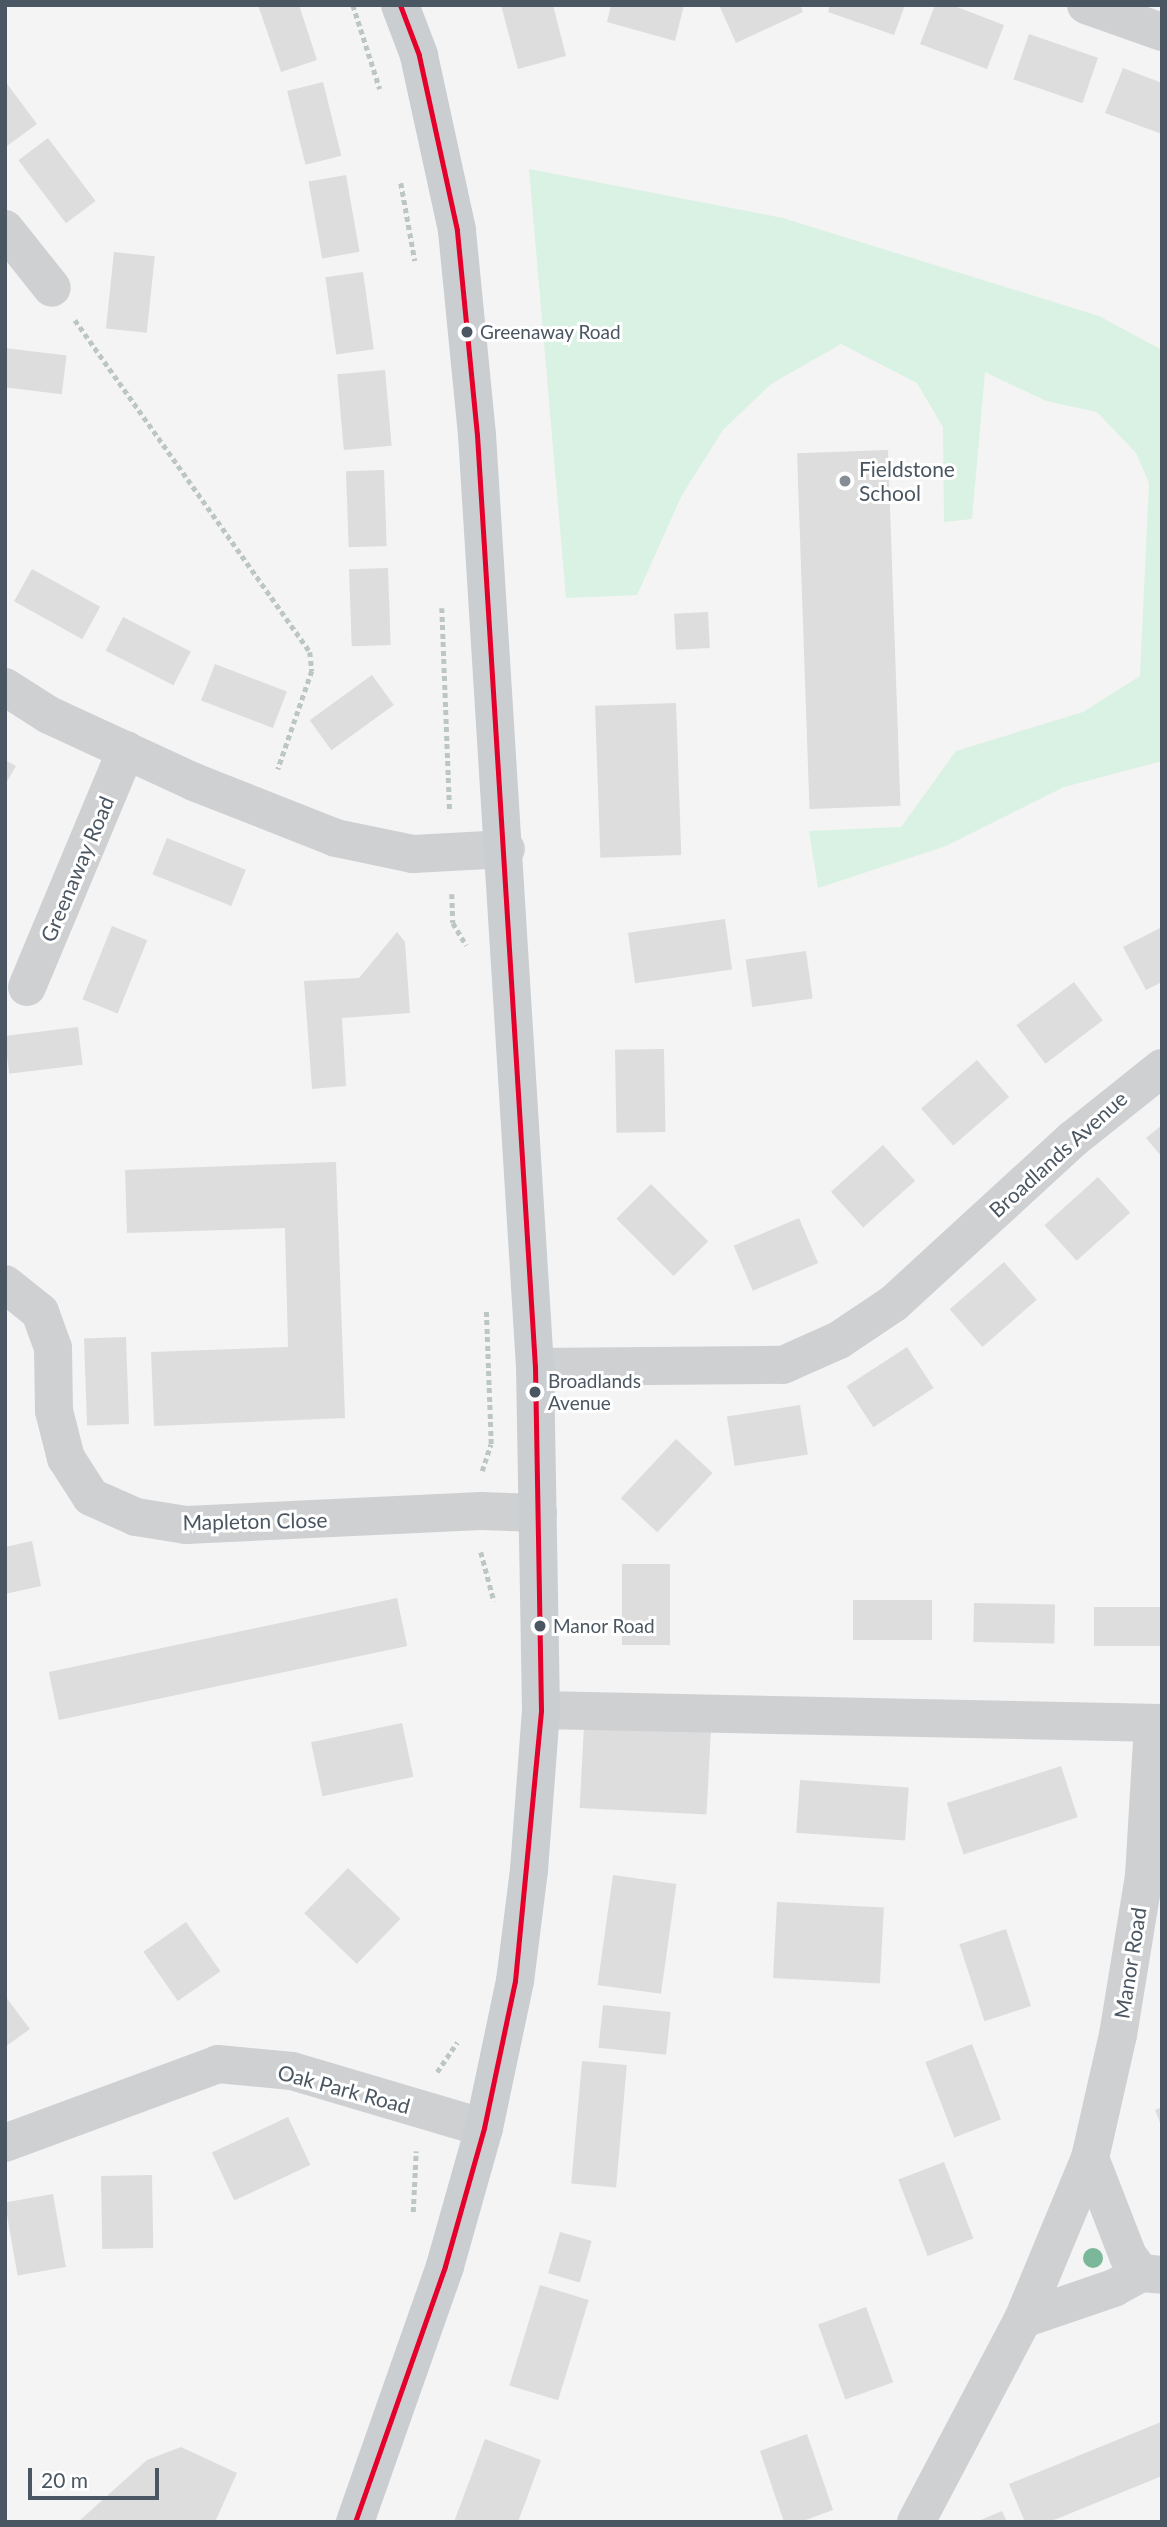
<!DOCTYPE html>
<style>
body{margin:0}
#map{position:relative;width:1167px;height:2527px;overflow:hidden;background:#f4f4f4;font-family:Lato,sans-serif}
div>[style]{position:absolute}
[style*='--x']{left:calc(var(--x)*1px);top:calc(var(--y)*1px);width:calc(var(--w)*1px);rotate:calc(var(--a)*1deg)}
.green>*{inset:0;background:#d9f2e3}
.building>*{inset:0;background:#ddddde;transform-origin:0 0}
.path>*{height:4.5px;margin-top:-2.25px;transform-origin:0;background:repeating-linear-gradient(90deg,#bcc7c4 0 5px,transparent 0 8.5px)}
.street>*{height:38px;margin:-19px;padding:0 19px;transform-origin:19px;border-radius:19px;background:#ced0d2}
.primary>*{height:38px;margin:-19px;padding:0 19px;transform-origin:19px;border-radius:19px;background:#caced1}
.bus-1>*{height:5px;margin:-2.5px;padding:0 2.5px;transform-origin:2.5px;border-radius:2.5px;background:#e4002b}
.trees>*{width:20px;height:20px;margin:-10px;border-radius:50%;background:#7ab899}
.dots>*{width:19px;height:19px;translate:-50% -50%;box-sizing:border-box;border:4px solid #fff;border-radius:50%}
span{translate:-50% -50%;white-space:nowrap;text-align:center;line-height:1.15;-webkit-text-stroke:6px #fff;paint-order:stroke}
.bus-label{font-size:19px;color:#4a5661}
.left{translate:0 -50%;text-align:left}
.poi-label{font-size:21px;color:#4a5661}
.street-label{font-size:21px;color:#4a5661}
.frame{position:absolute;inset:0;border:7px solid #4a5661;pointer-events:none}
.scale{position:absolute;left:28px;top:2468px;width:131px;height:32px;box-sizing:border-box;border:4px solid #4a5661;border-top:0;padding-left:9px;font-size:21px;line-height:24px;white-space:nowrap;color:#4a5661;-webkit-text-stroke:5px #fff;paint-order:stroke}
</style>
<div id="map">
<div class="green">
<div style="clip-path:polygon(529px 169px,783px 218px,1099px 316px,1162px 350px,1162px 761px,1064px 787px,946px 846px,818px 888px,809px 831px,901px 827px,956px 751px,1083px 712px,1140px 676px,1149px 483px,1136px 453px,1097px 412px,1046px 401px,985px 372px,972px 519px,944px 522px,943px 427px,917px 383px,841px 344px,771px 384px,723px 430px,682px 495px,637px 595px,566px 598px)"></div>
</div>
<div class="building">
<div style="clip-path:polygon(258px 5px,299px 5px,317px 60px,281px 72px)"></div>
<div style="clip-path:polygon(501px 5px,553px 5px,566px 56px,518px 69px)"></div>
<div style="clip-path:polygon(611px 5px,684px 5px,675px 41px,607px 22px)"></div>
<div style="clip-path:polygon(719px 5px,800px 5px,803px 12px,736px 43px)"></div>
<div style="clip-path:polygon(830px 5px,905px 5px,894px 35px,828px 12px)"></div>
<div style="clip-path:polygon(935px 5px,952px 5px,1004px 25px,987px 69px,920px 44px)"></div>
<div style="left:1029px;top:34px;width:73px;height:48px;rotate:19deg"></div>
<div style="clip-path:polygon(1123px 68px,1162px 83px,1162px 134px,1105px 113px)"></div>
<div style="clip-path:polygon(5px 81px,37px 124px,7px 146px,5px 145px)"></div>
<div style="left:323px;top:82px;width:76px;height:37px;rotate:76deg"></div>
<div style="left:48px;top:138px;width:79px;height:37px;rotate:53deg"></div>
<div style="left:346px;top:175px;width:78px;height:38px;rotate:80deg"></div>
<div style="left:114px;top:252px;width:41px;height:77px;rotate:6deg"></div>
<div style="left:363px;top:272px;width:78px;height:38px;rotate:82deg"></div>
<div style="left:5px;top:348px;width:62px;height:39px;rotate:7deg"></div>
<div style="left:385px;top:370px;width:76px;height:48px;rotate:85deg"></div>
<div style="left:888px;top:450px;width:356px;height:91px;rotate:88deg"></div>
<div style="left:384px;top:470px;width:76px;height:38px;rotate:88deg"></div>
<div style="left:388px;top:568px;width:77px;height:39px;rotate:88deg"></div>
<div style="left:32px;top:569px;width:78px;height:37px;rotate:29deg"></div>
<div style="left:708px;top:612px;width:36px;height:34px;rotate:87deg"></div>
<div style="left:123px;top:617px;width:76px;height:38px;rotate:27deg"></div>
<div style="left:215px;top:664px;width:77px;height:39px;rotate:21deg"></div>
<div style="left:372px;top:675px;width:37px;height:77px;rotate:54deg"></div>
<div style="left:676px;top:703px;width:152px;height:81px;rotate:88deg"></div>
<div style="clip-path:polygon(5px 760px,16px 766px,5px 785px)"></div>
<div style="left:167px;top:838px;width:85px;height:39px;rotate:22deg"></div>
<div style="left:725px;top:919px;width:51px;height:98px;rotate:82deg"></div>
<div style="left:112px;top:926px;width:38px;height:79px;rotate:22deg"></div>
<div style="clip-path:polygon(1162px 927px,1162px 982px,1146px 990px,1123px 947px)"></div>
<div style="clip-path:polygon(397px 932px,405px 942px,410px 1013px,342px 1018px,346px 1086px,312px 1089px,304px 981px,359px 978px)"></div>
<div style="left:806px;top:951px;width:48px;height:61px;rotate:82deg"></div>
<div style="left:1074px;top:982px;width:48px;height:72px;rotate:53deg"></div>
<div style="left:78px;top:1027px;width:38px;height:74px;rotate:83deg"></div>
<div style="left:664px;top:1049px;width:83px;height:49px;rotate:89deg"></div>
<div style="left:977px;top:1060px;width:49px;height:74px;rotate:49deg"></div>
<div style="clip-path:polygon(1162px 1125px,1162px 1157px,1146px 1138px)"></div>
<div style="left:883px;top:1145px;width:48px;height:70px;rotate:48deg"></div>
<div style="clip-path:polygon(336px 1162px,345px 1418px,154px 1426px,151px 1352px,288px 1347px,285px 1228px,127px 1233px,125px 1170px)"></div>
<div style="left:1098px;top:1177px;width:48px;height:72px;rotate:48deg"></div>
<div style="left:651px;top:1184px;width:81px;height:49px;rotate:45deg"></div>
<div style="left:799px;top:1218px;width:49px;height:71px;rotate:67deg"></div>
<div style="left:1004px;top:1262px;width:50px;height:72px;rotate:49deg"></div>
<div style="left:126px;top:1337px;width:87px;height:42px;rotate:88deg"></div>
<div style="left:907px;top:1347px;width:49px;height:72px;rotate:57deg"></div>
<div style="left:800px;top:1405px;width:50px;height:74px;rotate:81deg"></div>
<div style="left:676px;top:1439px;width:50px;height:81px;rotate:43deg"></div>
<div style="clip-path:polygon(32px 1541px,41px 1586px,5px 1594px,5px 1547px)"></div>
<div style="left:622px;top:1564px;width:48px;height:81px"></div>
<div style="left:397px;top:1598px;width:49px;height:356px;rotate:78deg"></div>
<div style="left:853px;top:1600px;width:79px;height:40px"></div>
<div style="left:974px;top:1603px;width:81px;height:39px;rotate:1deg"></div>
<div style="left:1162px;top:1607px;width:39px;height:68px;rotate:90deg"></div>
<div style="left:402px;top:1723px;width:55px;height:93px;rotate:78deg"></div>
<div style="left:584px;top:1725px;width:127px;height:83px;rotate:3deg"></div>
<div style="left:1061px;top:1766px;width:54px;height:120px;rotate:72deg"></div>
<div style="left:800px;top:1780px;width:109px;height:53px;rotate:4deg"></div>
<div style="left:348px;top:1868px;width:73px;height:63px;rotate:44deg"></div>
<div style="left:613px;top:1875px;width:64px;height:111px;rotate:8deg"></div>
<div style="left:777px;top:1902px;width:107px;height:76px;rotate:3deg"></div>
<div style="left:186px;top:1922px;width:60px;height:52px;rotate:55deg"></div>
<div style="left:1006px;top:1929px;width:81px;height:49px;rotate:72deg"></div>
<div style="clip-path:polygon(5px 1996px,30px 2029px,5px 2047px)"></div>
<div style="left:603px;top:2005px;width:68px;height:43px;rotate:6deg"></div>
<div style="left:972px;top:2044px;width:81px;height:50px;rotate:69deg"></div>
<div style="left:582px;top:2061px;width:45px;height:123px;rotate:5deg"></div>
<div style="clip-path:polygon(1162px 2107px,1162px 2128px,1155px 2110px)"></div>
<div style="left:288px;top:2117px;width:53px;height:84px;rotate:65deg"></div>
<div style="left:944px;top:2162px;width:82px;height:49px;rotate:69deg"></div>
<div style="left:152px;top:2175px;width:73px;height:51px;rotate:89deg"></div>
<div style="left:53px;top:2194px;width:74px;height:49px;rotate:80deg"></div>
<div style="left:560px;top:2232px;width:33px;height:43px;rotate:16deg"></div>
<div style="left:540px;top:2285px;width:51px;height:105px;rotate:17deg"></div>
<div style="left:866px;top:2307px;width:80px;height:51px;rotate:70deg"></div>
<div style="clip-path:polygon(1161px 2422px,1162px 2476px,1049px 2522px,1025px 2522px,1009px 2484px)"></div>
<div style="clip-path:polygon(807px 2434px,833px 2510px,800px 2522px,784px 2522px,760px 2451px)"></div>
<div style="clip-path:polygon(485px 2439px,541px 2460px,518px 2522px,454px 2522px)"></div>
<div style="clip-path:polygon(181px 2447px,237px 2473px,215px 2522px,78px 2522px,147px 2460px)"></div>
<div style="clip-path:polygon(1002px 2511px,1007px 2522px,976px 2522px)"></div>
</div>
<div class="path">
<div style="--x:353;--y:5;--w:88;--a:72.2"></div>
<div style="--x:401;--y:183;--w:79;--a:79.8"></div>
<div style="--x:75;--y:320;--w:407;--a:54.7"></div>
<div style="--x:310;--y:652;--w:19;--a:84"></div>
<div style="--x:312;--y:671;--w:104;--a:109.1"></div>
<div style="--x:442;--y:608;--w:204;--a:87.8"></div>
<div style="--x:452;--y:894;--w:29;--a:88"></div>
<div style="--x:453;--y:923;--w:26;--a:59"></div>
<div style="--x:482;--y:1471;--w:28;--a:-72"></div>
<div style="--x:491;--y:1444;--w:134;--a:-92.1"></div>
<div style="--x:481;--y:1552;--w:51;--a:75.1"></div>
<div style="--x:437;--y:2072;--w:36;--a:-56"></div>
<div style="--x:413;--y:2212;--w:61;--a:-87.2"></div>
</div>
<div class="street">
<div style="--x:1086;--y:5;--w:81;--a:19.6"></div>
<div style="--x:5;--y:229;--w:75;--a:51.5"></div>
<div style="--x:5;--y:687;--w:52;--a:32.5"></div>
<div style="--x:49;--y:715;--w:160;--a:24.8"></div>
<div style="--x:194;--y:782;--w:153;--a:21.5"></div>
<div style="--x:336;--y:838;--w:79;--a:11.7"></div>
<div style="--x:413;--y:854;--w:93;--a:-3.1"></div>
<div style="--x:27;--y:987;--w:257;--a:-67.3"></div>
<div style="--x:5;--y:1284;--w:45;--a:38.7"></div>
<div style="--x:40;--y:1312;--w:38;--a:70"></div>
<div style="--x:53;--y:1348;--w:63;--a:89.1"></div>
<div style="--x:54;--y:1411;--w:49;--a:75.7"></div>
<div style="--x:66;--y:1458;--w:46;--a:57.3"></div>
<div style="--x:91;--y:1497;--w:49;--a:24"></div>
<div style="--x:136;--y:1517;--w:51;--a:9.1"></div>
<div style="--x:186;--y:1525;--w:295;--a:-2.7"></div>
<div style="--x:481;--y:1511;--w:57;--a:2"></div>
<div style="--x:535;--y:1367;--w:248;--a:-0.5"></div>
<div style="--x:783;--y:1365;--w:61;--a:-24.1"></div>
<div style="--x:839;--y:1340;--w:66;--a:-33.9"></div>
<div style="--x:894;--y:1303;--w:243;--a:-42.5"></div>
<div style="--x:1073;--y:1139;--w:114;--a:-38.6"></div>
<div style="--x:541;--y:1710;--w:621;--a:1.2"></div>
<div style="--x:5;--y:2143;--w:227;--a:-20.3"></div>
<div style="--x:218;--y:2064;--w:74;--a:5.4"></div>
<div style="--x:292;--y:2071;--w:200;--a:16.5"></div>
<div style="--x:1090;--y:2158;--w:105;--a:68.8"></div>
<div style="--x:1128;--y:2256;--w:21;--a:53"></div>
<div style="--x:1141;--y:2273;--w:21;--a:5"></div>
<div style="--x:1023;--y:2319;--w:96;--a:-18.8"></div>
<div style="--x:1114;--y:2288;--w:31;--a:-29"></div>
<div style="--x:916;--y:2522;--w:229;--a:-62.2"></div>
<div style="--x:1023;--y:2319;--w:174;--a:-67.4"></div>
<div style="--x:1090;--y:2158;--w:126;--a:-77.2"></div>
<div style="--x:1118;--y:2035;--w:161;--a:-80.7"></div>
<div style="--x:1144;--y:1876;--w:153;--a:-86.6"></div>
</div>
<div class="primary">
<div style="--x:355;--y:2522;--w:271;--a:-70.6"></div>
<div style="--x:445;--y:2266;--w:143;--a:-74.2"></div>
<div style="--x:484;--y:2128;--w:150;--a:-78.1"></div>
<div style="--x:515;--y:1981;--w:112;--a:-82.8"></div>
<div style="--x:529;--y:1870;--w:160;--a:-85.7"></div>
<div style="--x:541;--y:1710;--w:343;--a:-91"></div>
<div style="--x:535;--y:1367;--w:934;--a:-93.56"></div>
<div style="--x:477;--y:435;--w:206;--a:-95.6"></div>
<div style="--x:457;--y:230;--w:179;--a:-102.3"></div>
<div style="--x:419;--y:55;--w:53;--a:-110.8"></div>
</div>
<div class="bus-1">
<div style="--x:355;--y:2522;--w:271;--a:-70.6"></div>
<div style="--x:445;--y:2266;--w:143;--a:-74.2"></div>
<div style="--x:484;--y:2128;--w:150;--a:-78.1"></div>
<div style="--x:515;--y:1981;--w:272;--a:-84.5"></div>
<div style="--x:541;--y:1710;--w:343;--a:-91"></div>
<div style="--x:535;--y:1367;--w:934;--a:-93.56"></div>
<div style="--x:477;--y:435;--w:206;--a:-95.6"></div>
<div style="--x:457;--y:230;--w:179;--a:-102.3"></div>
<div style="--x:419;--y:55;--w:53;--a:-110.8"></div>
</div>
<div class="trees">
<div style="left:1093px;top:2258px"></div>
</div>
<div class="dots">
<div style="left:467px;top:332px;background:#4a5661"></div>
<div style="left:845px;top:481px;background:#868d94"></div>
<div style="left:535px;top:1392px;background:#4a5661"></div>
<div style="left:540px;top:1626px;background:#4a5661"></div>
</div>
<div class="bus-label">
<span class="left" style="left:480px;top:332px">Greenaway Road</span>
<span class="left" style="left:548px;top:1392px">Broadlands<br>Avenue</span>
<span class="left" style="left:553px;top:1626px">Manor Road</span>
</div>
<div class="poi-label">
<span class="left" style="left:859px;top:481px">Fieldstone<br>School</span>
</div>
<div class="street-label">
<span style="left:77px;top:869px;rotate:-67deg">Greenaway Road</span>
<span style="left:1058px;top:1154px;rotate:-42deg">Broadlands Avenue</span>
<span style="left:255px;top:1521px;rotate:-1deg">Mapleton Close</span>
<span style="left:1130px;top:1963px;rotate:-81deg">Manor Road</span>
<span style="left:344px;top:2089px;rotate:15deg">Oak Park Road</span>
</div>
<div class="frame"></div>
<div class="scale">20 m</div>
</div>
